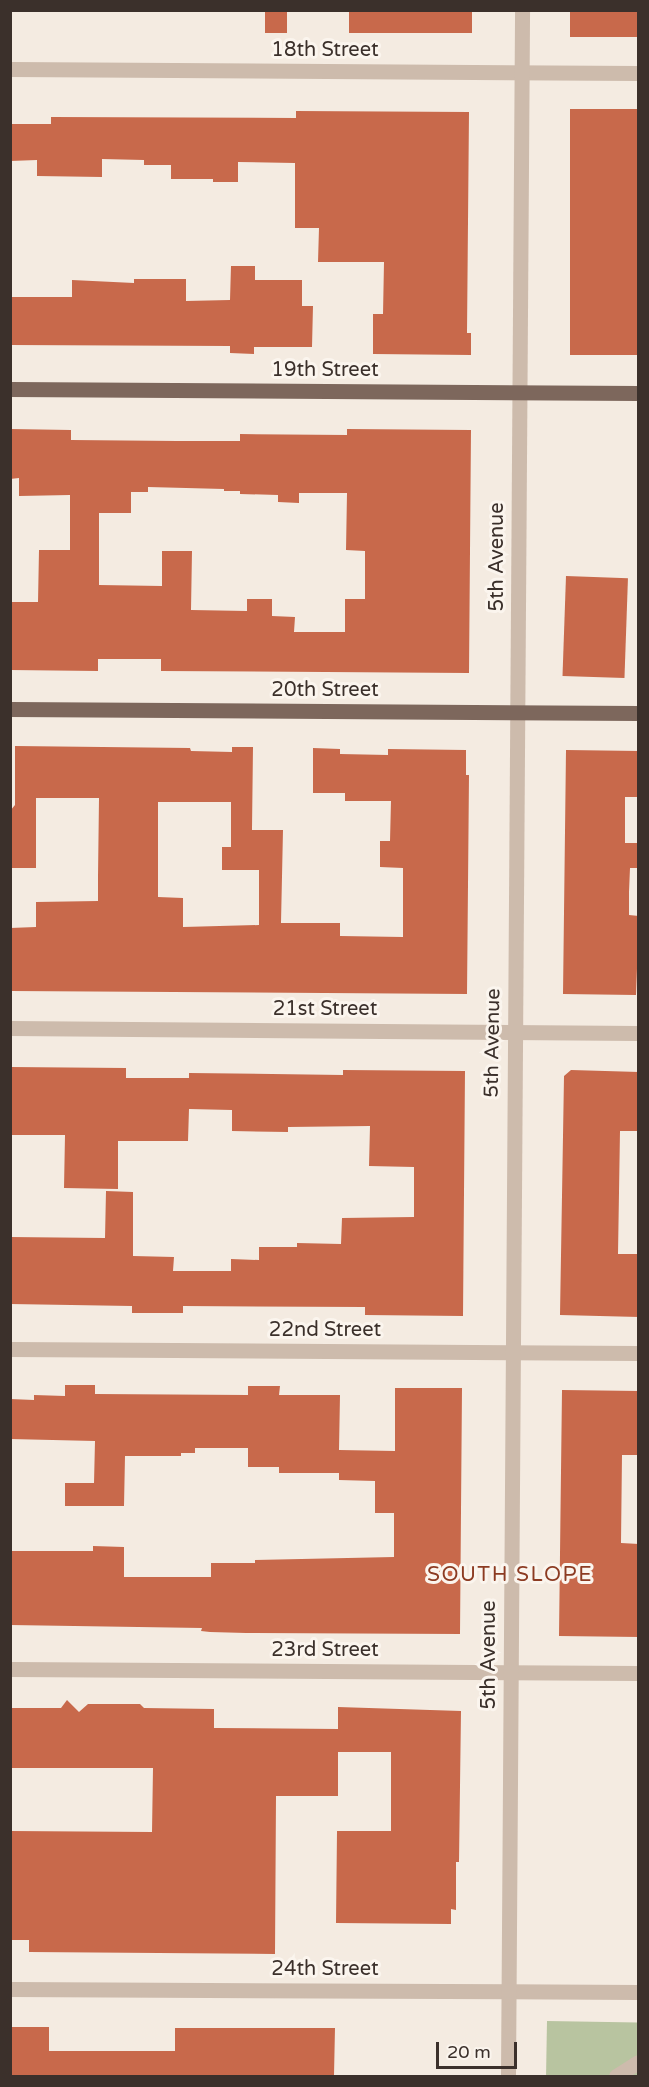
<!DOCTYPE html>
<style>
body{margin:0}
#map{position:relative;width:649px;height:2087px;overflow:hidden;background:#f4ebe1;font-family:"Varela Round",sans-serif}
div>[style]{position:absolute}
[style*='--x']{left:calc(var(--x)*1px);top:calc(var(--y)*1px);width:calc(var(--w)*1px);rotate:calc(var(--a)*1deg)}
.green>*{inset:0;background:#b8c4a0;transform-origin:0 0}
.building>*{inset:0;background:#c8694b;transform-origin:0 0}
.minor>*{height:15px;margin:-7.5px;padding:0 7.5px;transform-origin:7.5px;border-radius:7.5px;background:#cdbbac}
.major>*{height:15px;margin:-7.5px;padding:0 7.5px;transform-origin:7.5px;border-radius:7.5px;background:#7d675c}
span{translate:-50% -50%;white-space:nowrap;text-align:center;line-height:1.15;-webkit-text-stroke:6px #fbf5ee;paint-order:stroke}
.street-label{font-size:20px;color:#3b302b}
.neighbourhood-label{font-size:21px;color:#8c3b22;letter-spacing:1.5px}
.frame{position:absolute;inset:0;border:12px solid #3b302b;pointer-events:none}
.scale{position:absolute;left:436px;top:2042px;width:81px;height:27px;box-sizing:border-box;border:3px solid #3b302b;border-top:0;padding-left:8px;font-size:18px;line-height:21px;white-space:nowrap;color:#3b302b;-webkit-text-stroke:4px #fbf5ee;paint-order:stroke}
</style>
<div id="map">
<div class="green">
<div style="left:547px;top:2021px;width:91px;height:55px;rotate:1deg"></div>
</div>
<div class="building">
<div style="left:265px;top:10px;width:22px;height:23px"></div>
<div style="left:349px;top:10px;width:123px;height:23px"></div>
<div style="left:570px;top:10px;width:69px;height:27px"></div>
<div style="left:570px;top:109px;width:69px;height:246px"></div>
<div style="clip-path:polygon(296px 111px,469px 112px,467px 333px,471px 333px,471px 355px,373px 354px,373px 314px,383px 314px,384px 262px,318px 262px,319px 228px,295px 228px,295px 163px,238px 162px,238px 182px,213px 182px,213px 179px,171px 179px,171px 165px,144px 165px,144px 160px,102px 159px,102px 177px,37px 176px,37px 160px,10px 161px,10px 124px,51px 124px,51px 117px,296px 118px)"></div>
<div style="clip-path:polygon(231px 266px,255px 266px,255px 280px,302px 280px,302px 306px,313px 306px,312px 347px,254px 347px,254px 354px,230px 353px,230px 346px,10px 345px,10px 297px,72px 297px,72px 280px,134px 283px,134px 279px,186px 279px,186px 301px,230px 300px)"></div>
<div style="clip-path:polygon(evenodd,10px 429px,71px 430px,71px 440px,177px 441px,240px 441px,240px 434px,347px 435px,347px 429px,471px 430px,469px 673px,161px 671px,161px 659px,98px 659px,98px 671px,10px 670px,10px 602px,38px 602px,39px 550px,70px 550px,70px 495px,19px 496px,19px 478px,10px 479px,10px 429px,148px 487px,224px 489px,224px 491px,240px 491px,240px 494px,278px 495px,278px 502px,299px 503px,299px 493px,347px 493px,346px 550px,365px 551px,365px 599px,345px 599px,345px 632px,294px 632px,295px 617px,272px 616px,272px 599px,247px 599px,247px 611px,191px 610px,192px 551px,162px 551px,162px 586px,99px 585px,99px 513px,131px 513px,131px 492px,148px 492px,148px 487px)"></div>
<div style="left:566px;top:576px;width:62px;height:100px;rotate:2deg"></div>
<div style="clip-path:polygon(evenodd,15px 746px,190px 748px,191px 751px,232px 752px,232px 747px,253px 747px,252px 830px,283px 830px,281px 923px,340px 923px,340px 936px,403px 937px,403px 868px,380px 867px,380px 841px,390px 841px,391px 801px,345px 801px,345px 793px,313px 793px,313px 748px,340px 749px,340px 754px,388px 755px,388px 749px,466px 750px,466px 775px,469px 775px,467px 994px,10px 991px,10px 928px,36px 927px,36px 902px,98px 901px,98px 876px,99px 798px,36px 798px,36px 868px,10px 868px,10px 811px,15px 805px,15px 746px,158px 802px,231px 802px,231px 847px,222px 847px,222px 870px,259px 870px,259px 925px,183px 927px,183px 898px,158px 897px,158px 802px)"></div>
<div style="clip-path:polygon(566px 750px,639px 751px,637px 797px,625px 797px,625px 843px,639px 843px,639px 868px,630px 868px,629px 892px,629px 915px,639px 916px,636px 995px,563px 994px)"></div>
<div style="clip-path:polygon(10px 1067px,126px 1068px,126px 1078px,189px 1078px,189px 1073px,343px 1075px,343px 1070px,465px 1071px,463px 1316px,365px 1315px,365px 1307px,183px 1306px,183px 1313px,132px 1313px,132px 1306px,10px 1304px,10px 1237px,105px 1238px,106px 1191px,133px 1192px,133px 1256px,174px 1257px,173px 1271px,231px 1271px,231px 1259px,259px 1260px,259px 1247px,297px 1247px,297px 1243px,341px 1244px,342px 1218px,414px 1217px,414px 1167px,369px 1166px,370px 1126px,288px 1127px,288px 1132px,232px 1131px,232px 1110px,189px 1109px,188px 1141px,118px 1141px,118px 1189px,64px 1188px,65px 1135px,10px 1135px)"></div>
<div style="clip-path:polygon(571px 1070px,639px 1072px,639px 1131px,620px 1131px,618px 1254px,639px 1254px,639px 1317px,560px 1315px,564px 1076px)"></div>
<div style="clip-path:polygon(65px 1385px,95px 1385px,95px 1394px,248px 1395px,248px 1386px,280px 1386px,279px 1395px,340px 1395px,339px 1450px,395px 1451px,395px 1388px,462px 1388px,460px 1634px,246px 1633px,210px 1632px,201px 1631px,202px 1628px,10px 1625px,10px 1551px,93px 1551px,93px 1546px,124px 1547px,124px 1577px,211px 1577px,211px 1563px,255px 1563px,255px 1560px,394px 1557px,394px 1513px,375px 1513px,375px 1481px,339px 1480px,339px 1473px,279px 1473px,279px 1467px,248px 1467px,248px 1448px,195px 1448px,195px 1453px,181px 1453px,181px 1456px,125px 1456px,124px 1506px,65px 1506px,65px 1483px,94px 1483px,95px 1441px,10px 1439px,10px 1399px,34px 1400px,34px 1395px,65px 1396px)"></div>
<div style="clip-path:polygon(562px 1390px,639px 1391px,639px 1455px,622px 1455px,621px 1543px,639px 1544px,639px 1637px,559px 1636px)"></div>
<div style="clip-path:polygon(67px 1700px,79px 1712px,88px 1704px,140px 1704px,144px 1708px,214px 1709px,214px 1728px,338px 1729px,338px 1707px,461px 1711px,459px 1862px,456px 1862px,456px 1910px,451px 1909px,451px 1924px,336px 1923px,337px 1831px,391px 1831px,391px 1752px,338px 1752px,338px 1796px,276px 1796px,275px 1954px,29px 1952px,29px 1940px,10px 1940px,10px 1831px,152px 1832px,153px 1768px,10px 1768px,10px 1708px,61px 1708px)"></div>
<div style="clip-path:polygon(10px 2027px,49px 2027px,49px 2051px,175px 2051px,175px 2028px,335px 2028px,334px 2076px,10px 2076px)"></div>
</div>
<div class="minor">
<div style="--x:10;--y:69;--w:628;--a:0.36"></div>
<div style="--x:10;--y:1028;--w:628;--a:0.46"></div>
<div style="--x:10;--y:1349;--w:628;--a:0.36"></div>
<div style="--x:10;--y:1669;--w:628;--a:0.36"></div>
<div style="--x:10;--y:1989;--w:628;--a:0.27"></div>
<div style="--x:508;--y:2076;--w:2066;--a:-89.61"></div>
<div style="--x:616;--y:2076;--w:26;--a:-32"></div>
</div>
<div class="major">
<div style="--x:10;--y:389;--w:628;--a:0.36"></div>
<div style="--x:10;--y:709;--w:628;--a:0.36"></div>
</div>
<div class="street-label">
<span style="left:325px;top:50px">18th Street</span>
<span style="left:325px;top:370px">19th Street</span>
<span style="left:497px;top:557px;rotate:-90deg">5th Avenue</span>
<span style="left:325px;top:690px">20th Street</span>
<span style="left:325px;top:1009px">21st Street</span>
<span style="left:493px;top:1043px;rotate:-89deg">5th Avenue</span>
<span style="left:325px;top:1330px">22nd Street</span>
<span style="left:325px;top:1650px">23rd Street</span>
<span style="left:489px;top:1655px;rotate:-90deg">5th Avenue</span>
<span style="left:325px;top:1969px">24th Street</span>
</div>
<div class="neighbourhood-label">
<span style="left:510px;top:1575px">SOUTH SLOPE</span>
</div>
<div class="frame"></div>
<div class="scale">20 m</div>
</div>
